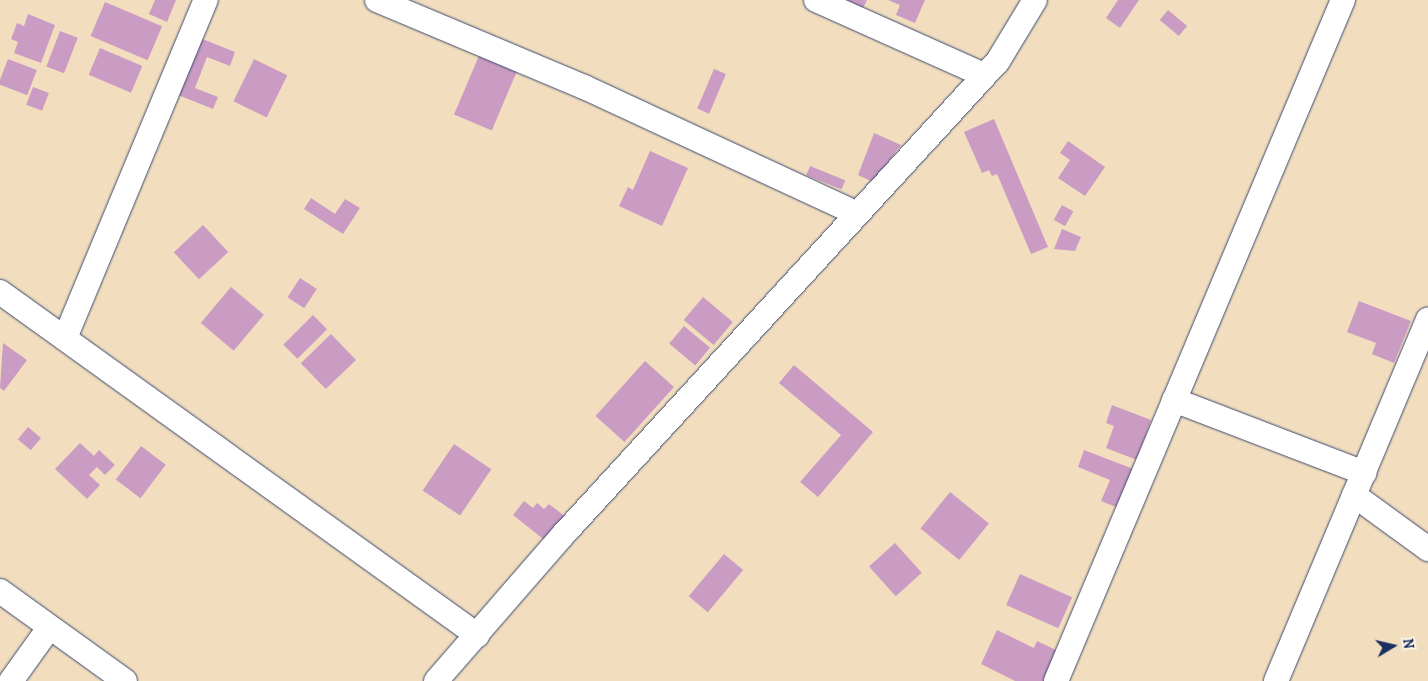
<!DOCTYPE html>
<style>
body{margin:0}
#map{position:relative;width:1428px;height:681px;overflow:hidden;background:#f2debf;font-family:Alegreya,serif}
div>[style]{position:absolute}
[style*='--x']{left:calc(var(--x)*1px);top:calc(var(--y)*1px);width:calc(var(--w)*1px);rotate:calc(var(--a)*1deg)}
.building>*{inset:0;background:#cb9cc3;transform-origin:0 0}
.roads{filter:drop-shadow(0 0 1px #3b496d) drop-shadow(0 0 1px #3b496d)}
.street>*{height:24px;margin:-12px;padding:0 12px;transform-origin:12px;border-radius:12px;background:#fff}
span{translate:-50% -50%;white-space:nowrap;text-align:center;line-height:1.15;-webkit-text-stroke:4px #fcf5e5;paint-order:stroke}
.north{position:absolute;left:1368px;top:621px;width:50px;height:50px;-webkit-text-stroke:4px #fcf5e5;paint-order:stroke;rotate:81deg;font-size:14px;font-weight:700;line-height:20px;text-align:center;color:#1b2f5e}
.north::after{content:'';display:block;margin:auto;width:18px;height:22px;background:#1b2f5e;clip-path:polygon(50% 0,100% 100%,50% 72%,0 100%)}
</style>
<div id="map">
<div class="building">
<div style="clip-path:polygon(155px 0,176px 0,167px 22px,149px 14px)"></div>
<div style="clip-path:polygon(846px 0,867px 0,863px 8px)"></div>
<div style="clip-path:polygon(888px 0,925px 0,915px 23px,896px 15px,900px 5px)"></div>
<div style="clip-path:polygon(1118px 0,1139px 0,1120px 28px,1106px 18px)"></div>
<div style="left:105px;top:2px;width:62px;height:37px;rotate:23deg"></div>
<div style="left:1168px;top:10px;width:25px;height:13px;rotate:40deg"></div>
<div style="clip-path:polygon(28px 14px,55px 25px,41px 63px,14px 53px,18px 42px,11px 39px,17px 23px,24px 26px)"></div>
<div style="left:60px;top:31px;width:19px;height:38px;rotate:21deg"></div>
<div style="clip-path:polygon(195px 36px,235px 52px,230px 66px,207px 57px,195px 88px,218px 97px,213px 109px,173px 93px)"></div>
<div style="left:100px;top:48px;width:46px;height:29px;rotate:23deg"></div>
<div style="left:481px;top:51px;width:41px;height:69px;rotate:23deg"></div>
<div style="left:8px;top:59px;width:31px;height:27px;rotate:21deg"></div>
<div style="left:254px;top:59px;width:37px;height:47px;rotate:26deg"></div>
<div style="left:714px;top:69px;width:13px;height:43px;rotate:23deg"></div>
<div style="left:33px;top:87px;width:17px;height:19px;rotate:21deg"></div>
<div style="clip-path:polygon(994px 119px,1048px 247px,1031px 254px,997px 174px,992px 176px,989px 170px,982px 173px,964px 132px)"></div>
<div style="clip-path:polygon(874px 133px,901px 145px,873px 182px,858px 175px)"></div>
<div style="clip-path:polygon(1068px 141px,1105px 167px,1085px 196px,1058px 178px,1070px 160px,1060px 153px)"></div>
<div style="clip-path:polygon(650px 151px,688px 168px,662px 226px,619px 206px,628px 187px,633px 190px)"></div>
<div style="left:810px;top:166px;width:38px;height:10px;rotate:22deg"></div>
<div style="clip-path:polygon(311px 198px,335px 214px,345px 199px,360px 208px,343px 234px,304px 209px)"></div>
<div style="left:1062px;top:205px;width:13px;height:17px;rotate:29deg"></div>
<div style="left:203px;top:225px;width:37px;height:40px;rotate:47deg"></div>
<div style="clip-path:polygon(1062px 229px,1081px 237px,1075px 251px,1054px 249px)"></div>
<div style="left:300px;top:278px;width:20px;height:23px;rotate:33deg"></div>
<div style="left:231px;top:287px;width:43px;height:47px;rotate:40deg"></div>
<div style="left:703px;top:297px;width:39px;height:30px;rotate:40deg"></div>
<div style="clip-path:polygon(1359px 301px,1411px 321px,1394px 363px,1372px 354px,1376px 343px,1347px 332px)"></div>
<div style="left:313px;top:315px;width:20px;height:42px;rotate:45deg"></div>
<div style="left:684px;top:326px;width:34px;height:23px;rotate:40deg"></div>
<div style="left:331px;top:334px;width:36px;height:42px;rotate:46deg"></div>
<div style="clip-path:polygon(3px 343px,27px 360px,4px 391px,0 388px)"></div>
<div style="left:645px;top:361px;width:39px;height:74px;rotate:42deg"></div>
<div style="clip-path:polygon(794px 365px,873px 432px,818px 497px,800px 482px,841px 435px,779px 383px)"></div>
<div style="clip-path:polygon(1112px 405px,1151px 420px,1137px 460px,1106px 448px,1114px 426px,1106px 423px)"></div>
<div style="left:28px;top:427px;width:17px;height:16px;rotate:40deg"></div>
<div style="clip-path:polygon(80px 443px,94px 456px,99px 450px,115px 465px,105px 475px,97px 467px,89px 475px,100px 485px,87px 499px,55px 469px)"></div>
<div style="left:454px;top:444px;width:45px;height:56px;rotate:34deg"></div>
<div style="left:141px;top:446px;width:31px;height:42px;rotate:37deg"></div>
<div style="clip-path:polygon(1084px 450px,1136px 470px,1121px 509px,1101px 501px,1110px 480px,1078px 467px)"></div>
<div style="left:950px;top:492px;width:50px;height:47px;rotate:39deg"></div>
<div style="clip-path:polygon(524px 501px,533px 508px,537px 503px,544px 509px,549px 504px,566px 517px,547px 542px,513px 515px)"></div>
<div style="left:895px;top:543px;width:40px;height:35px;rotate:48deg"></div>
<div style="left:724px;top:554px;width:25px;height:55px;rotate:40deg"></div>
<div style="left:1020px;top:574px;width:57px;height:34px;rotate:24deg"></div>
<div style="clip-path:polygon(997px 630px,1034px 648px,1037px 641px,1058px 651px,1044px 681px,1015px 681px,981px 664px)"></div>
</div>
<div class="roads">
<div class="street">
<div style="--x:377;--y:0;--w:225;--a:22.8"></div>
<div style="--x:584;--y:87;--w:299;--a:24.9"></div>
<div style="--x:816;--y:0;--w:184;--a:24.1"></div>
<div style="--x:0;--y:292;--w:588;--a:35.72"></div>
<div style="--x:65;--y:338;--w:366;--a:-67.4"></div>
<div style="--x:1174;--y:400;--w:204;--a:21"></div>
<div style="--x:1354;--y:495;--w:92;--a:36.1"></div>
<div style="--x:0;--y:591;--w:154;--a:35.8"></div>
<div style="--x:11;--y:681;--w:65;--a:-54.4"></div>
<div style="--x:436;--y:681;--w:194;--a:-49"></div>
<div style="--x:563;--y:535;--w:643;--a:-47.46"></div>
<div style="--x:998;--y:61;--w:71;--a:-58.8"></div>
<div style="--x:1056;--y:681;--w:739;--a:-67.15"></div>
<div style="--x:1276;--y:681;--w:392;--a:-67.2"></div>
</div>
</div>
<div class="north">N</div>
</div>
